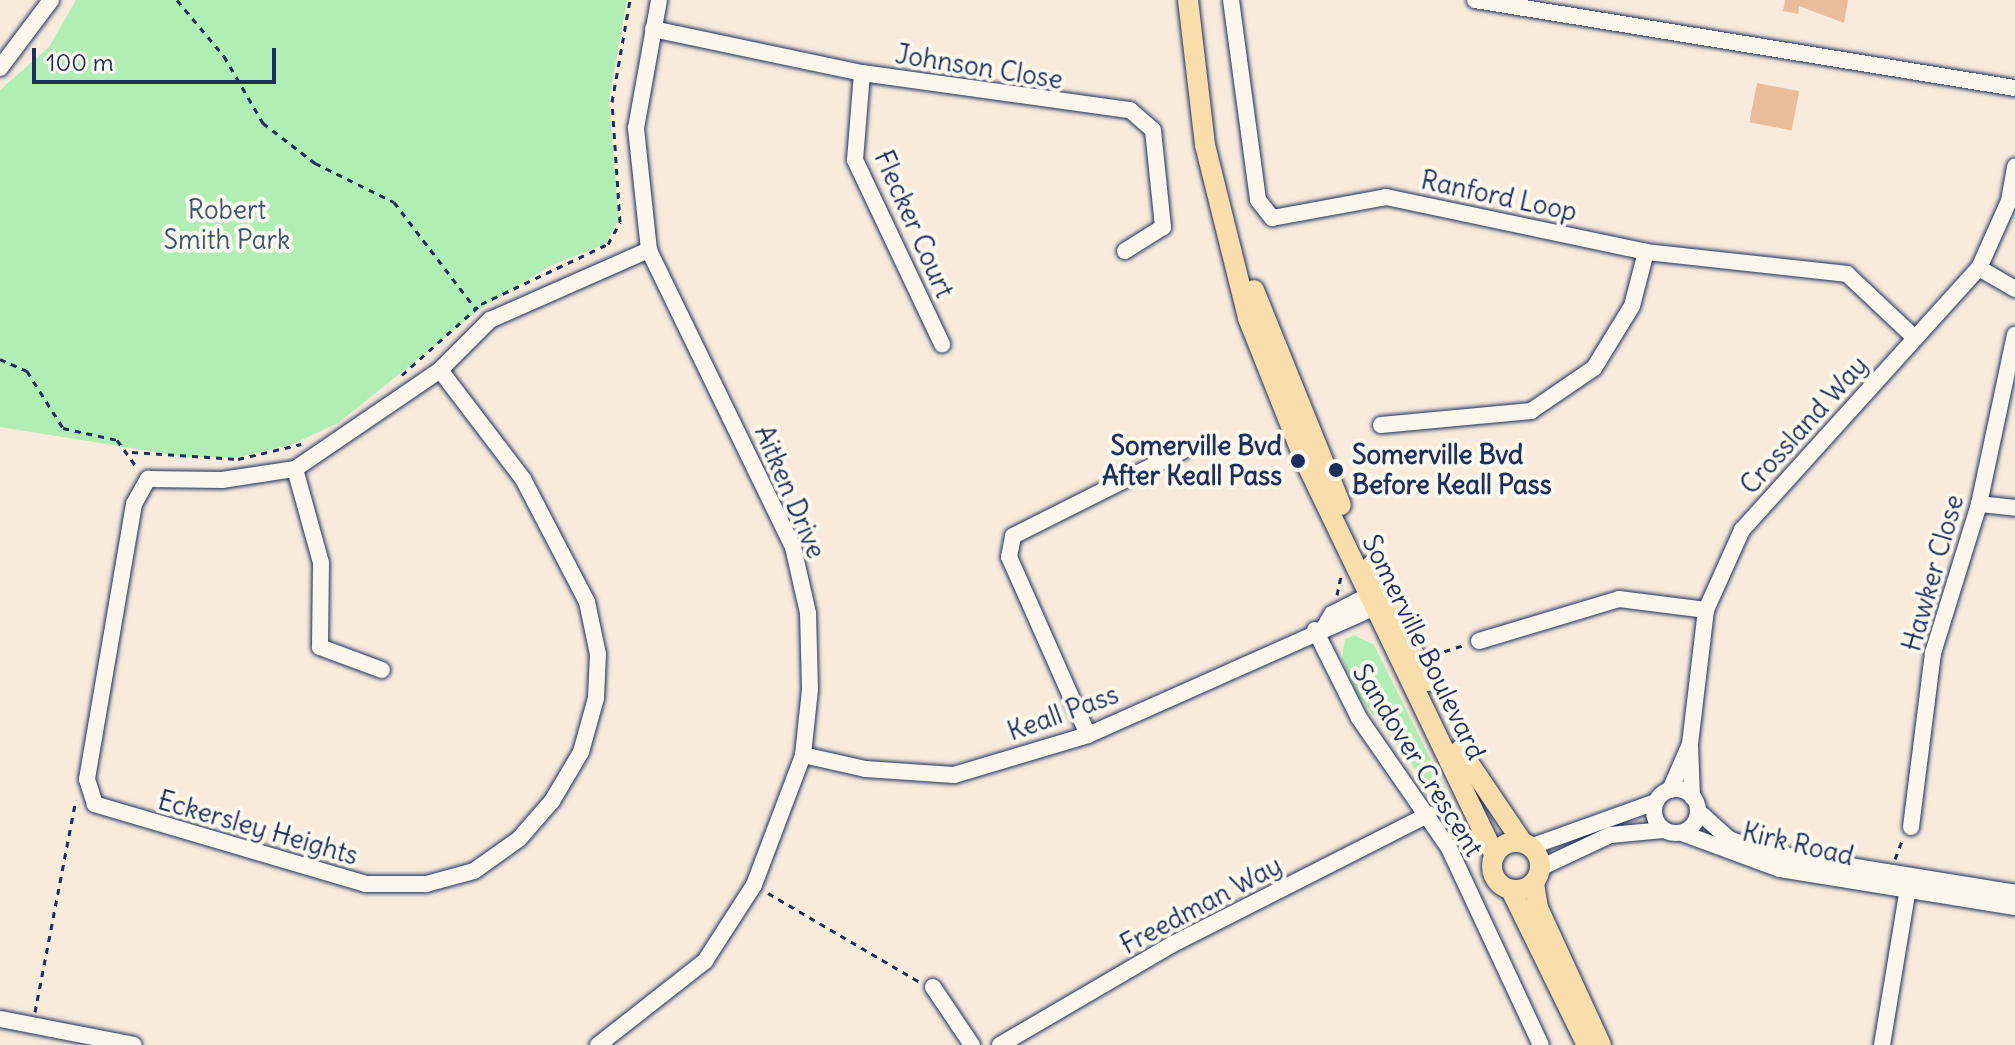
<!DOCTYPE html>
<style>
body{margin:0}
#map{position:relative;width:2015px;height:1045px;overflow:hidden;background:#f8ebdc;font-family:Delius,sans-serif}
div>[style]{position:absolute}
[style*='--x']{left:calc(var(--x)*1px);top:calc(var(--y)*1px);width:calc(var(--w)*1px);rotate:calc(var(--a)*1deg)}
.green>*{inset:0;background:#b1eeb4}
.building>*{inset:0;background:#ebbc9b;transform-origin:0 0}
.path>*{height:3px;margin-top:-1.5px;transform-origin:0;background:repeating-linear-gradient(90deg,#1b2f5e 0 6px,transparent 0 12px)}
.roads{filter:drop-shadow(0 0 2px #1b2f5e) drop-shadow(0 0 2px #1b2f5e)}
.minor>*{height:16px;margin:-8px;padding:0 8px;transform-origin:8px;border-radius:8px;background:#fbf7ec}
.minor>.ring{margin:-8px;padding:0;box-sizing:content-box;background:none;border:16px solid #fbf7ec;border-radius:50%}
.major>*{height:20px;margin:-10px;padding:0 10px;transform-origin:10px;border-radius:10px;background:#f9deab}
.major>.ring{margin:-10px;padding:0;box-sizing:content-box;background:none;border:20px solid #f9deab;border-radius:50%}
.dots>*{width:22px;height:22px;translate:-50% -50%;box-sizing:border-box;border:4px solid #fbf7ec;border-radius:50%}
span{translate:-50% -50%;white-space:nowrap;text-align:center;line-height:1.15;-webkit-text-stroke:8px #fbf7ec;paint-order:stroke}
.street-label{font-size:26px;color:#1b2f5e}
.park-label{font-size:26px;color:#39556f}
.poi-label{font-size:26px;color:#1b2f5e;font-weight:700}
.right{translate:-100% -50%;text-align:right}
.left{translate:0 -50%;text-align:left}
.scale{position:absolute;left:32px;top:48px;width:244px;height:36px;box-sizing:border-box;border:4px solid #1b2f5e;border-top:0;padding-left:10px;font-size:24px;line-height:28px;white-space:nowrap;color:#1b2f5e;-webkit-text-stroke:6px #fbf7ec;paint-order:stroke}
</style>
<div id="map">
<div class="green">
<div style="clip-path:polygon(76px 0,627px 0,609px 100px,619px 220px,605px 244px,550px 266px,483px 307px,338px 423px,293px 444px,240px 457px,187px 457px,0 427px,0 90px,49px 47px)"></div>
<div style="clip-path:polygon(1354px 635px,1374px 645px,1475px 849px,1464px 854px,1425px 782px,1357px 694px,1342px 658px,1345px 639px)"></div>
</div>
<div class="building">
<div style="clip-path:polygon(1785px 0,1848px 0,1844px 23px,1799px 6px,1798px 14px,1783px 11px)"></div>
<div style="left:1757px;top:83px;width:43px;height:40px;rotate:11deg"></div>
</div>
<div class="path">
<div style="--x:177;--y:0;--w:73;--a:50"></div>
<div style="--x:224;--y:56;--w:78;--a:59.8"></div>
<div style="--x:263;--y:123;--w:66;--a:37.6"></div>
<div style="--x:315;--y:163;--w:88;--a:26.3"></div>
<div style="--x:394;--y:202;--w:133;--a:52.6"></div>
<div style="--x:0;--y:359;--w:30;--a:24"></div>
<div style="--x:27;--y:371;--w:67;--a:57.7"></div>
<div style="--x:63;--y:428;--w:55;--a:12.5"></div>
<div style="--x:117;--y:440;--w:34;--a:54"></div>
<div style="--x:402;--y:375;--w:106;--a:-41.9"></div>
<div style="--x:481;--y:304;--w:140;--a:-25.3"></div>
<div style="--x:608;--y:244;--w:25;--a:-61"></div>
<div style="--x:620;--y:222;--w:120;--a:-93.8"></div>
<div style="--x:612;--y:102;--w:104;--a:-80"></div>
<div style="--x:132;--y:452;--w:106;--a:3.8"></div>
<div style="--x:238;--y:459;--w:65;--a:-13.4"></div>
<div style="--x:1337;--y:595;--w:19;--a:-78"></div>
<div style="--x:1433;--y:655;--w:33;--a:-18"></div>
<div style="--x:1895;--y:859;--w:19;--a:-69"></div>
<div style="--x:768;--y:893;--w:176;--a:30.4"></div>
<div style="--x:35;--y:1012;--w:216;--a:-79.1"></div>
</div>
<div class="roads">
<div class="minor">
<div style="--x:1231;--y:0;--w:202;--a:82.3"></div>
<div style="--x:1258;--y:200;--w:23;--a:52"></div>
<div style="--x:1272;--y:218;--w:116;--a:-10.4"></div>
<div style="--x:1386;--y:197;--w:266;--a:11.9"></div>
<div style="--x:1646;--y:252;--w:202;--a:6.2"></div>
<div style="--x:1847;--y:274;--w:93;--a:43.3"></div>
<div style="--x:1475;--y:0;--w:547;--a:9.26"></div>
<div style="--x:653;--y:29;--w:214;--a:11.9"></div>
<div style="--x:862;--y:73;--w:271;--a:7.9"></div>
<div style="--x:1130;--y:110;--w:30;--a:41"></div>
<div style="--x:1153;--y:130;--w:98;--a:84.1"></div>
<div style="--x:1163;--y:227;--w:45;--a:147.7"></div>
<div style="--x:0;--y:68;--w:85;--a:-53.1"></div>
<div style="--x:862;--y:73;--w:87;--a:94.6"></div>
<div style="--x:855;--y:160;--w:204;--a:64.7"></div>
<div style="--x:1979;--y:268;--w:42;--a:30.3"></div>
<div style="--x:440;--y:370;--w:137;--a:52.7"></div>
<div style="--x:523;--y:479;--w:139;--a:62.5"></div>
<div style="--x:587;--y:602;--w:53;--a:78.1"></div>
<div style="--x:598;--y:654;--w:44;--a:92.6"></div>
<div style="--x:596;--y:698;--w:56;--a:105.5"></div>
<div style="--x:581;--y:752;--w:57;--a:120.6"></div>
<div style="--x:552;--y:801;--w:50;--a:131"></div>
<div style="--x:519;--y:839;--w:55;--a:144.6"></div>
<div style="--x:474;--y:871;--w:50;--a:164.8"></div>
<div style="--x:426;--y:884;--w:60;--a:180"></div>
<div style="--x:366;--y:884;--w:283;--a:-163.6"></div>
<div style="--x:95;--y:804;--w:26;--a:-108"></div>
<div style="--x:87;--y:779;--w:279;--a:-80.3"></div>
<div style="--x:134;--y:504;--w:29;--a:-61"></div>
<div style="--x:148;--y:479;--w:74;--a:0.8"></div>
<div style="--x:222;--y:480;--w:74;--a:-8.6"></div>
<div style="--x:295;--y:469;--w:176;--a:-34.3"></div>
<div style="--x:440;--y:370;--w:71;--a:-45"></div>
<div style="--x:490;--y:320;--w:174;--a:-23.8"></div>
<div style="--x:1381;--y:425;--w:151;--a:-5.3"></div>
<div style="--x:1531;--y:411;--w:76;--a:-34.3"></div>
<div style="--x:1594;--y:368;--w:73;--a:-58.5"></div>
<div style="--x:1632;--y:306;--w:56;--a:-75.5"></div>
<div style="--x:295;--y:469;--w:98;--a:74.5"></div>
<div style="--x:321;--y:563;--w:84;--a:90.7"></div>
<div style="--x:320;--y:647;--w:66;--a:20.4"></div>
<div style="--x:1979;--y:504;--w:36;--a:6"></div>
<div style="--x:1325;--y:626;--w:14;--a:-60"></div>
<div style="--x:1332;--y:614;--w:53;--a:-27.1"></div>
<div style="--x:1315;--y:630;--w:98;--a:63.4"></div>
<div style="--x:1359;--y:718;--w:158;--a:55.3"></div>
<div style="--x:1449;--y:848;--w:217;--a:65"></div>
<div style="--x:1479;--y:641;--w:146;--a:-16.7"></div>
<div style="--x:1619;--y:599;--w:88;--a:7.2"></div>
<div style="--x:1088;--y:735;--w:195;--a:-113.9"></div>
<div style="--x:1009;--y:557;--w:21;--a:-79"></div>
<div style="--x:1013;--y:536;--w:191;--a:-26.7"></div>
<div style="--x:803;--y:755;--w:64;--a:12.7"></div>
<div style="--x:865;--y:769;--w:89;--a:3.9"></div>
<div style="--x:954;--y:775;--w:140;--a:-16.6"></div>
<div style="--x:1088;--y:735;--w:324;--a:-24"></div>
<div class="ring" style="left:1654px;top:789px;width:28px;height:28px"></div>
<div style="--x:1670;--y:790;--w:50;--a:-66.5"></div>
<div style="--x:1692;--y:797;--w:53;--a:-92.2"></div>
<div style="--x:1690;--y:744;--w:135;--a:-83.2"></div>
<div style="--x:1706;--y:610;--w:88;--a:-65.8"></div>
<div style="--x:1742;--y:530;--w:353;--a:-47.9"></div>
<div style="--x:1979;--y:268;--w:73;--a:-65.9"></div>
<div style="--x:2009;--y:201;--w:35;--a:-80"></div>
<div style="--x:1698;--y:811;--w:42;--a:42.1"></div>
<div style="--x:1729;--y:839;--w:36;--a:21"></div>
<div style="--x:1763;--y:852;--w:255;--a:9.2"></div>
<div style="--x:1911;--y:827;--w:175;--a:-82.8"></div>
<div style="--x:1933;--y:653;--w:156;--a:-72.8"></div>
<div style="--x:1979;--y:504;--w:173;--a:-78"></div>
<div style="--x:1682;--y:833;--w:104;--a:20.2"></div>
<div style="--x:1780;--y:869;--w:238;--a:9.2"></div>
<div style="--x:1530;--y:847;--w:134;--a:-19.7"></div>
<div style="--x:1540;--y:868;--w:77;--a:-25.2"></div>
<div style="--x:1610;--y:835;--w:54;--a:-5.3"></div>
<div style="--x:933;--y:987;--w:70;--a:56.1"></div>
<div style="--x:0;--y:1019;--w:136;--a:11"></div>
<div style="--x:598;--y:1045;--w:136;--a:-38.1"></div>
<div style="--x:705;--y:961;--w:90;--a:-57.2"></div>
<div style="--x:754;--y:885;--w:139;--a:-69.3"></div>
<div style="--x:803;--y:755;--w:66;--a:-83.9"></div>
<div style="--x:810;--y:689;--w:76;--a:-91.5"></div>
<div style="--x:808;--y:613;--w:68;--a:-102.8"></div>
<div style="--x:793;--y:547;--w:330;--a:-115.9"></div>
<div style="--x:649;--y:250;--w:123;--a:-96.1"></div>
<div style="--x:636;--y:128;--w:130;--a:-79.8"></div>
<div style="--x:1000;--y:1045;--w:200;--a:-30.3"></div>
<div style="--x:1173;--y:944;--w:287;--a:-26.9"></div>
<div style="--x:1882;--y:1045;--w:165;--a:-80.6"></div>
</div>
<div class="major">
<div style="--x:1188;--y:0;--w:146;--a:83.3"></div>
<div style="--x:1205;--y:145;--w:178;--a:76"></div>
<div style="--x:1248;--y:318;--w:152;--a:68.3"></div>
<div style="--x:1304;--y:459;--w:440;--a:64.3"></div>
<div style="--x:1254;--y:290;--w:232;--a:68"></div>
<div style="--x:1371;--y:566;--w:128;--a:64"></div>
<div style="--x:1460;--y:750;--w:112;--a:55.9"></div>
<div class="ring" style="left:1492px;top:842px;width:28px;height:28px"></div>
<div style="--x:1534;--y:883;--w:25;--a:81"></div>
<div style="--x:1538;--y:908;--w:151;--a:65.3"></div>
<div style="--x:1511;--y:890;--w:168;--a:63.9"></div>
</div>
</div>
<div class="dots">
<div style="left:1298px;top:461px;background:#1b2f5e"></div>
<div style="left:1336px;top:470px;background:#1b2f5e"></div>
</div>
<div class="street-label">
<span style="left:979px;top:67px;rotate:9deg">Johnson Close</span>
<span style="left:1499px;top:196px;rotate:12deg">Ranford Loop</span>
<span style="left:914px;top:224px;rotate:66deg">Flecker Court</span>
<span style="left:1804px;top:425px;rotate:-48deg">Crossland Way</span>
<span style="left:790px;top:492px;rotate:67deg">Aitken Drive</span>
<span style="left:1933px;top:573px;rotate:-74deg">Hawker Close</span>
<span style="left:1424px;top:647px;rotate:64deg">Somerville Boulevard</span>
<span style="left:1063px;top:713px;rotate:-20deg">Keall Pass</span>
<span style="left:1418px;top:760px;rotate:58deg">Sandover Crescent</span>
<span style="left:258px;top:828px;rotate:16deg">Eckersley Heights</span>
<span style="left:1798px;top:844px;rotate:13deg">Kirk Road</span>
<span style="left:1201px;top:905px;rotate:-28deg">Freedman Way</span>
</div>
<div class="park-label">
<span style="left:227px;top:225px">Robert<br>Smith Park</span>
</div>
<div class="poi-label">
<span class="right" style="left:1282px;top:461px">Somerville Bvd<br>After Keall Pass</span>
<span class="left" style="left:1352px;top:470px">Somerville Bvd<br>Before Keall Pass</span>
</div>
<div class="scale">100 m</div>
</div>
